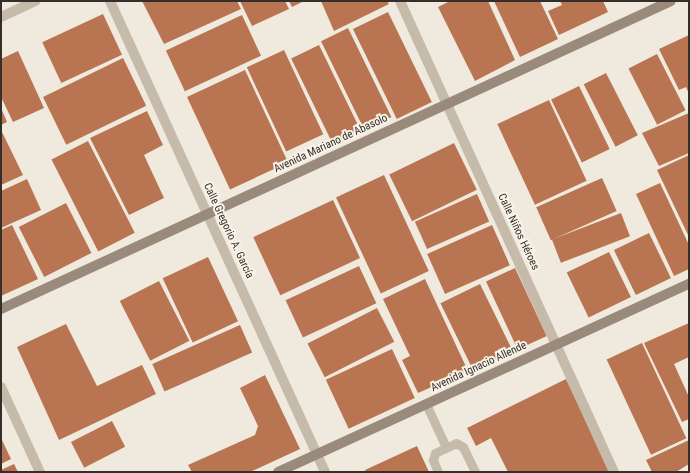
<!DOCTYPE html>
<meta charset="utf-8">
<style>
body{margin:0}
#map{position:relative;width:690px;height:473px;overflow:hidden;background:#f0e9dd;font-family:"Roboto Condensed",sans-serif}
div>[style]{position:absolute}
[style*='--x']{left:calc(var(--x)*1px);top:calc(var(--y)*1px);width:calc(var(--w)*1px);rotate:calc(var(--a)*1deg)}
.building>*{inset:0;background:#b97552;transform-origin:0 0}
.lane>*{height:9px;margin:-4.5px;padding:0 4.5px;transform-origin:4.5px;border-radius:4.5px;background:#c6baab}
.street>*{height:10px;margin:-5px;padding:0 5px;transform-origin:5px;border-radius:5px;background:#c6baab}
.secondary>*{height:10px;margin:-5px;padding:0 5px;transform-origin:5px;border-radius:5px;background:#9a8a7c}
span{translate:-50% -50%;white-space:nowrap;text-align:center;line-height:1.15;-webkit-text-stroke:4px #f8f3e9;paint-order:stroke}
.street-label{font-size:11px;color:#352e29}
.frame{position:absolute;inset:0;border:2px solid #352e29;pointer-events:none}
</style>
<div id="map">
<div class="building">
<div style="clip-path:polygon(142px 1px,237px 1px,241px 9px,164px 44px)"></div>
<div style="clip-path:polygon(240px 1px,285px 1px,289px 9px,252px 26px)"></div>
<div style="clip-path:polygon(289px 1px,304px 1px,292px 7px)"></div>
<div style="clip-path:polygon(321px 1px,387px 1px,389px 4px,334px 31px)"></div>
<div style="clip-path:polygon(450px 1px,488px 1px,515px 60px,475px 81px,438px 7px)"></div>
<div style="clip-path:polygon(494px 1px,540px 1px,558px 39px,520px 57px)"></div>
<div style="clip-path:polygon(560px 1px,603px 1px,608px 12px,559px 35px,548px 11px,562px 5px)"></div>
<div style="left:388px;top:12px;width:100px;height:39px;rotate:64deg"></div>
<div style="left:103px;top:14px;width:45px;height:67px;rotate:65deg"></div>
<div style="left:242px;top:15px;width:45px;height:84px;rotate:65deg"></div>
<div style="left:348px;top:28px;width:99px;height:30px;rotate:64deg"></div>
<div style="clip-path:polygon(689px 35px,689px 94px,686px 87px,679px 90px,659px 49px)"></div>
<div style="left:319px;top:45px;width:97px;height:31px;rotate:64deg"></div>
<div style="left:284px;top:50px;width:93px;height:41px;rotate:65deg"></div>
<div style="clip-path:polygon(18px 51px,44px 108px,13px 122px,1px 97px,1px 59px)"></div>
<div style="left:657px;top:54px;width:63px;height:32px;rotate:63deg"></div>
<div style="left:123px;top:58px;width:53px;height:89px;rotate:64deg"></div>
<div style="left:245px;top:70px;width:102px;height:64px;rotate:65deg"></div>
<div style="left:606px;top:73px;width:70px;height:25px;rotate:63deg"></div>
<div style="left:579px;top:86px;width:70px;height:31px;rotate:64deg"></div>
<div style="left:549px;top:100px;width:89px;height:57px;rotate:65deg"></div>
<div style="clip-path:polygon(1px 108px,7px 122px,1px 125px)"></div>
<div style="clip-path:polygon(147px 111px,163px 145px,144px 155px,164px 198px,129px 215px,90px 138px)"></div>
<div style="clip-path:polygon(689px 113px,689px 153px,659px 166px,642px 133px)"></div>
<div style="clip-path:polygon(1px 130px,23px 175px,1px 185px)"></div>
<div style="left:88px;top:141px;width:103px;height:41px;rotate:63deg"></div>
<div style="left:454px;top:143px;width:52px;height:72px;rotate:64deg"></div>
<div style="clip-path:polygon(689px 155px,689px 237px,657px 170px)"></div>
<div style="left:384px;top:175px;width:106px;height:53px;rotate:65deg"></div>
<div style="left:602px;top:178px;width:36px;height:72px;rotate:66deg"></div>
<div style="clip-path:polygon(27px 179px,41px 210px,1px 228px,1px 191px)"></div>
<div style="clip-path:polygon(660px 183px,689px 245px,689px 269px,674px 276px,636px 194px)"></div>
<div style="left:477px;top:194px;width:30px;height:68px;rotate:66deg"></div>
<div style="left:333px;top:200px;width:64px;height:88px;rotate:65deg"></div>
<div style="left:66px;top:203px;width:56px;height:53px;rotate:63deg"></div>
<div style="left:621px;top:213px;width:25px;height:74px;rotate:69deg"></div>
<div style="clip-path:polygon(12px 225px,38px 279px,1px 296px,1px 230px)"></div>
<div style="left:492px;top:225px;width:44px;height:71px;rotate:66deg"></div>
<div style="left:649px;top:233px;width:50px;height:39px;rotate:64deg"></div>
<div style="left:609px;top:252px;width:50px;height:47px;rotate:64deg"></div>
<div style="left:208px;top:257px;width:71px;height:50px;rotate:65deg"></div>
<div style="left:359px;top:266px;width:41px;height:81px;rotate:65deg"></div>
<div style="left:515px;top:268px;width:75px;height:32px;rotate:65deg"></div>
<div style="clip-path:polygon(425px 279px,468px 371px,418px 393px,402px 360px,410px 356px,383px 299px)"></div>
<div style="left:159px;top:281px;width:67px;height:44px;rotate:63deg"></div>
<div style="left:480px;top:284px;width:76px;height:44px;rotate:64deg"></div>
<div style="left:377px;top:308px;width:38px;height:78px;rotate:63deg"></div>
<div style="clip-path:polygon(689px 323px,689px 357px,674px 364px,689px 397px,689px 419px,682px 422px,644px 343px)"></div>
<div style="clip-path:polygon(66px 324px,97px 386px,142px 365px,156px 394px,59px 440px,17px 347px)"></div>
<div style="left:240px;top:325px;width:30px;height:96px;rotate:66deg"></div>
<div style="left:642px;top:343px;width:105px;height:39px;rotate:65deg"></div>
<div style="left:392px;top:349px;width:54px;height:73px;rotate:65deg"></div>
<div style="clip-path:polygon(265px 375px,300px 449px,250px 472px,192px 472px,188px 465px,255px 435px,258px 426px,240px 388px)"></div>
<div style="clip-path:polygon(566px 379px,610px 472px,508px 472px,491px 438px,476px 446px,467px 428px)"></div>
<div style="left:112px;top:421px;width:29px;height:46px;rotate:63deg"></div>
<div style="clip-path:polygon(1px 438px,11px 459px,1px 464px)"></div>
<div style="clip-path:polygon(689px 440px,689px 464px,676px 472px,652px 472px,646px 460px)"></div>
<div style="clip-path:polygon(417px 446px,429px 472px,366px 472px,365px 470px)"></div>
<div style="clip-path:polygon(14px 464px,18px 472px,1px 472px,1px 470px)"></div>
</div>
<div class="lane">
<div style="--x:426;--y:404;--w:47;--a:65.1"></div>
<div style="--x:438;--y:472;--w:13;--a:-113"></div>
<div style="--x:433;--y:460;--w:7;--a:-74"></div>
<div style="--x:435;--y:453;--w:23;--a:-25"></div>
<div style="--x:456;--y:443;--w:8;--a:30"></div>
<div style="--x:463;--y:447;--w:28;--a:64"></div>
</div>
<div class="street">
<div style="--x:110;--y:1;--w:518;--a:65.46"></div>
<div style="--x:400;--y:1;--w:517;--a:65.57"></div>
<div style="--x:1;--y:17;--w:38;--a:-25"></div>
<div style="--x:1;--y:387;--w:94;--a:65.4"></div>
</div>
<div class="secondary">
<div style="--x:1;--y:309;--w:737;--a:-24.69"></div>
<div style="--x:278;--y:472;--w:452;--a:-24.6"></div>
</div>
<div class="street-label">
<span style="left:331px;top:144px;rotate:-25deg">Avenida Mariano de Abasolo</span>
<span style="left:228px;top:231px;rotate:65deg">Calle Gregorio A. García</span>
<span style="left:518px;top:232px;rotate:65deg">Calle Niños Héroes</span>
<span style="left:479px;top:367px;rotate:-25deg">Avenida Ignacio Allende</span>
</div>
<div class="frame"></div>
</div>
